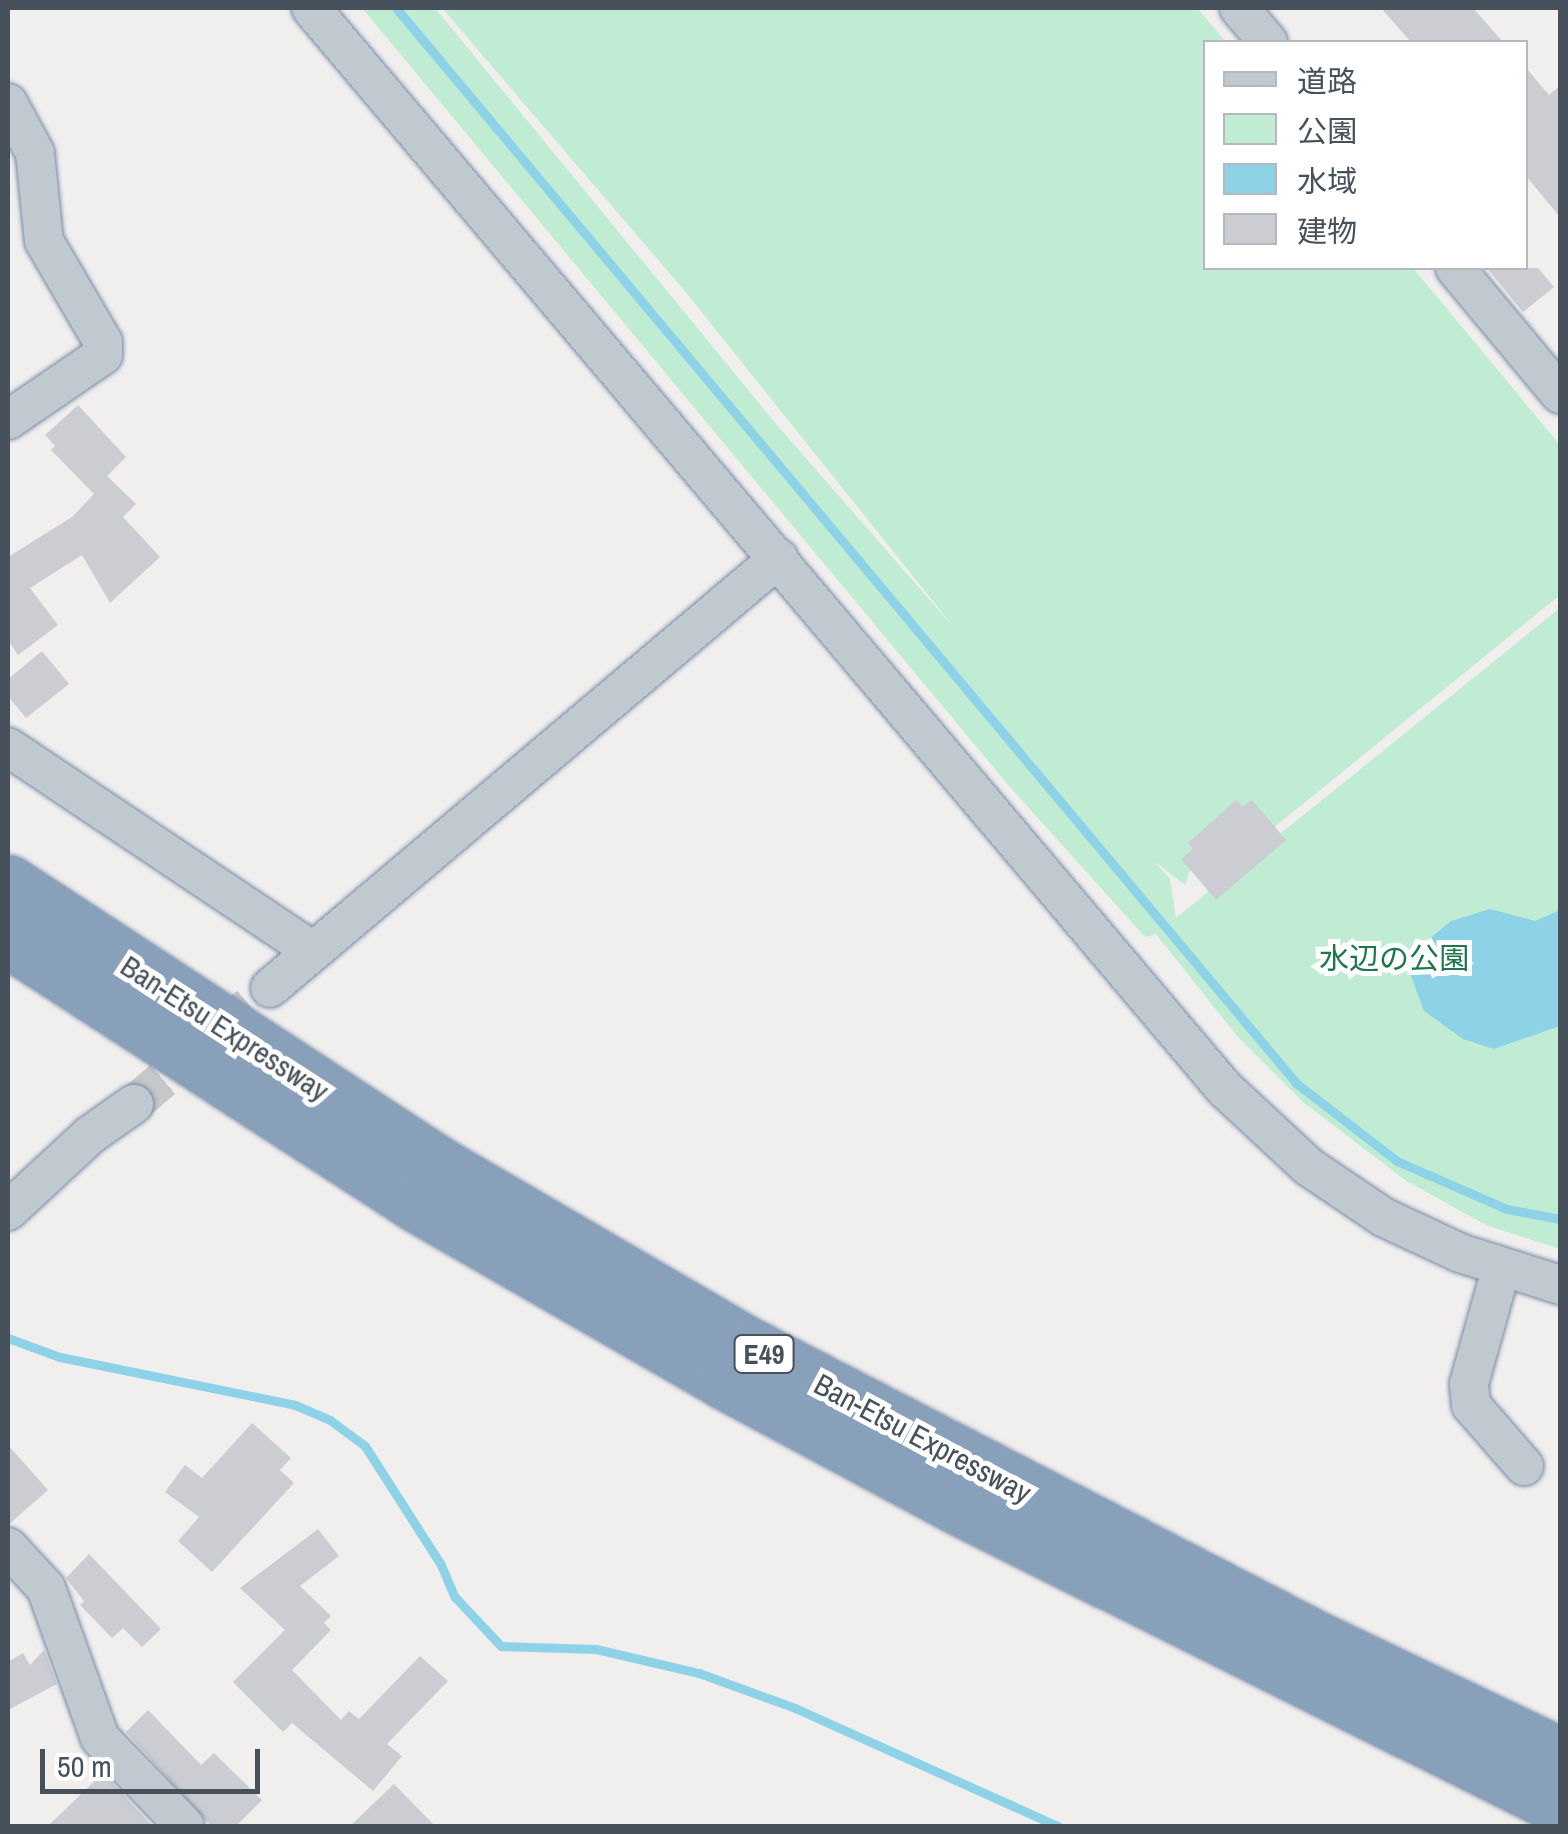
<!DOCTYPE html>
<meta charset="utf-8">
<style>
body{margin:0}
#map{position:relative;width:1568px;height:1834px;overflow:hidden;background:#f1eeee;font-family:"Archivo Narrow","Noto Sans JP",sans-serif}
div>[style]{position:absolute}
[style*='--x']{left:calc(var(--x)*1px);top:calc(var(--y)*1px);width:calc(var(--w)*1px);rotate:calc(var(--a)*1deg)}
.green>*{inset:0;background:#bfecd2}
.water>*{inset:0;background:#8ed2e7}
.stream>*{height:9px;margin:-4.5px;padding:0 4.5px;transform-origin:4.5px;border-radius:4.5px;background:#8ed2e7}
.building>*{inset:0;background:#cbcdd3}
.minor-tunnel>*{height:38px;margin-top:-19px;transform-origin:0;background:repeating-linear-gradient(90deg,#c6c7c9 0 38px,transparent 0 57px)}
.roads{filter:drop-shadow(0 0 2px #748ba6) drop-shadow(0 0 2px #748ba6)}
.minor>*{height:38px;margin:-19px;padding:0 19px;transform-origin:19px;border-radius:19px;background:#c0c8d0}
.highway>*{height:55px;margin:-27.5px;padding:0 27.5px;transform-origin:27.5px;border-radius:27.5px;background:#89a0bb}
span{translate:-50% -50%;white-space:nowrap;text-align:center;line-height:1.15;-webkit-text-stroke:10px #fff;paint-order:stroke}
.shield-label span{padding:2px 8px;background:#fff;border:2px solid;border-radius:8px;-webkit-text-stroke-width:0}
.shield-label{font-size:28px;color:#47515b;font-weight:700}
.park-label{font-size:30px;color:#1c784c}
.street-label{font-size:30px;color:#47515b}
.frame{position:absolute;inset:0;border:10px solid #47515b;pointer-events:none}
.legend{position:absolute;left:1203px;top:40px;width:325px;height:230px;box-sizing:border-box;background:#fff;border:2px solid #b5b9bd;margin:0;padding:12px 18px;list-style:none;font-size:30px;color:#47515b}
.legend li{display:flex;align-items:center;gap:20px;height:50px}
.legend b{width:50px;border:2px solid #b5b9bd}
.scale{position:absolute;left:40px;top:1749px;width:220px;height:45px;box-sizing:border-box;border:5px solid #47515b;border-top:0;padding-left:12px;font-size:30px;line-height:35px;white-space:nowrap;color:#47515b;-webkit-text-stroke:8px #fff;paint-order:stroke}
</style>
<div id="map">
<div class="green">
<div style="clip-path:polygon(362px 8px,435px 8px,776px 424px,956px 630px,684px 290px,442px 8px,1197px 8px,1226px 42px,1206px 42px,1206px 268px,1413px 268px,1560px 445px,1560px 595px,1212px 878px,1189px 851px,1193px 862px,1185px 885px,1154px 861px,1170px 879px,1176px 918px,1560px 608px,1560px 1249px,1486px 1225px,1405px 1180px,1303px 1102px,1237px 1036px,1156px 934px,1145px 937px,1009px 786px)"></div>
</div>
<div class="water">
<div style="clip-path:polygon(1490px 909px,1535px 921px,1560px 910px,1560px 1026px,1494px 1049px,1463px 1039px,1424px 1011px,1411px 976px,1422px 945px,1451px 921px)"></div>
</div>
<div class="stream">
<div style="--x:396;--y:8;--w:1402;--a:50.06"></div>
<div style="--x:1296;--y:1083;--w:128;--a:37.7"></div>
<div style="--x:1397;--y:1161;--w:120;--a:23.6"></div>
<div style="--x:1507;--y:1209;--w:54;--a:10.7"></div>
<div style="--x:8;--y:1338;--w:55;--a:20.1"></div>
<div style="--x:60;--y:1357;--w:240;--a:11.5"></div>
<div style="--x:295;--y:1405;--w:38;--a:23"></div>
<div style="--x:330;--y:1420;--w:44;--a:36.6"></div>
<div style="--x:365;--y:1446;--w:141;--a:57.4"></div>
<div style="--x:441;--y:1565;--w:34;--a:67"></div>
<div style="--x:454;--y:1596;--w:69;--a:46.8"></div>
<div style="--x:501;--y:1646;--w:95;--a:1.8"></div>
<div style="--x:596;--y:1649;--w:106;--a:13.1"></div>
<div style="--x:699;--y:1673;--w:102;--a:20"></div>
<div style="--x:795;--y:1708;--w:288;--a:24.2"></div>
</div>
<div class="building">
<div style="clip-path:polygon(1381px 8px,1473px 8px,1503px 42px,1411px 42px)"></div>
<div style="clip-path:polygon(1526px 68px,1549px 95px,1560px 86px,1560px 217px,1526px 176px)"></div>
<div style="clip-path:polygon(1487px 268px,1538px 268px,1554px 287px,1523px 312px)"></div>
<div style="clip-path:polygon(78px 405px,126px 457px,107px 476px,136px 504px,123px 517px,160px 557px,110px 603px,82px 555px,30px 588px,58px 625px,18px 655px,8px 640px,8px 557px,72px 517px,94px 494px,51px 450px,55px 446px,45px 435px)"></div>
<div style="clip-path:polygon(42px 651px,69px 684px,26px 718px,8px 696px,8px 679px)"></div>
<div style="clip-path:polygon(1236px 800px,1242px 807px,1252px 800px,1286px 840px,1216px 900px,1181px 859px,1193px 849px,1188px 843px)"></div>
<div style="clip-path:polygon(252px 1423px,291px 1458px,280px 1470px,294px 1483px,212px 1572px,178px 1541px,199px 1517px,165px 1492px,185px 1465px,202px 1478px)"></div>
<div style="clip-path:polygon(8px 1445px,48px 1490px,8px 1525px)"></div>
<div style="clip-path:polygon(318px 1529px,339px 1556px,300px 1586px,331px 1616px,324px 1623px,331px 1630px,292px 1670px,341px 1720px,349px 1711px,359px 1719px,420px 1656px,448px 1681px,387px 1744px,402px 1756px,373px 1791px,292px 1723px,283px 1732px,233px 1682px,285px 1630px,240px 1588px)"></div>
<div style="clip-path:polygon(89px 1554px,161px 1629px,142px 1647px,123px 1628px,112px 1638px,80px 1605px,84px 1601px,66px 1578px)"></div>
<div style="clip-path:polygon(44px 1650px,57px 1684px,8px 1710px,8px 1662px,23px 1653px,30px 1665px)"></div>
<div style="clip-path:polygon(148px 1710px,201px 1765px,214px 1753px,262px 1800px,236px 1826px,211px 1826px,126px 1732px)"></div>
<div style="clip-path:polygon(103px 1773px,152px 1826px,48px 1826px)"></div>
<div style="clip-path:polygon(394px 1784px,435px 1826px,350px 1826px)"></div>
</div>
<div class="minor-tunnel">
<div style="--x:134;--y:1104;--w:179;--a:-40.5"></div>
</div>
<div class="roads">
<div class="minor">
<div style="--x:311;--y:8;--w:1416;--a:49.79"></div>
<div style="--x:1225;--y:1089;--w:115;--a:42.9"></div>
<div style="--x:1309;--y:1167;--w:89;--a:34"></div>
<div style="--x:1383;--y:1217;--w:85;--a:25.1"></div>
<div style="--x:1460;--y:1253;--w:105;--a:17.7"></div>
<div style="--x:1239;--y:8;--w:45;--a:49.5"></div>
<div style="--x:8;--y:103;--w:57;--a:61.6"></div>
<div style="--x:35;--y:153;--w:88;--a:84.2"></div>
<div style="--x:44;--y:241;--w:117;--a:59.7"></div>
<div style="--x:103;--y:342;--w:13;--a:90"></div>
<div style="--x:103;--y:355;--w:115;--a:145.6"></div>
<div style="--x:1455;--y:268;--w:164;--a:50.2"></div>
<div style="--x:8;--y:747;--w:365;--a:33.8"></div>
<div style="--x:270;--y:988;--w:666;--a:-40.19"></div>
<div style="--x:8;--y:1211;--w:112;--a:-42.8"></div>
<div style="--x:90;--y:1135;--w:54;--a:-35.2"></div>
<div style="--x:1496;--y:1287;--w:101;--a:105.6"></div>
<div style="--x:1469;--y:1384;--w:21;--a:85"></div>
<div style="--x:1471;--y:1405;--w:81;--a:49"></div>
<div style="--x:8;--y:1547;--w:56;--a:47.2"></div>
<div style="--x:46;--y:1588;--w:159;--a:70.2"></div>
<div style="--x:100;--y:1738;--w:122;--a:46"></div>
</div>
<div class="highway">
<div style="--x:8;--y:883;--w:513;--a:33.23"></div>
<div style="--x:437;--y:1164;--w:361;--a:30.3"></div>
<div style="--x:749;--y:1346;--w:642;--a:27.36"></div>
<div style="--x:1319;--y:1641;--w:267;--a:25.5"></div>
<div style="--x:8;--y:939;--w:486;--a:32.9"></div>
<div style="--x:416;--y:1203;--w:357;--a:29.9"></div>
<div style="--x:725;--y:1381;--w:264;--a:28.2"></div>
<div style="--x:958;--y:1506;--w:673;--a:26.49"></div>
</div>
</div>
<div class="shield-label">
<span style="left:764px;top:1354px">E49</span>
</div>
<div class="park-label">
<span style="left:1394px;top:958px">水辺の公園</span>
</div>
<div class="street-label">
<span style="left:225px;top:1028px;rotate:33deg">Ban-Etsu Expressway</span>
<span style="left:923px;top:1438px;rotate:28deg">Ban-Etsu Expressway</span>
</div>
<div class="frame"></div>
<ul class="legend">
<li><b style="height:12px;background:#c0c8d0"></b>道路</li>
<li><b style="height:28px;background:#bfecd2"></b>公園</li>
<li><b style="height:28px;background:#8ed2e7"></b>水域</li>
<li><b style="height:28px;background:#cbcdd3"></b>建物</li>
</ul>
<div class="scale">50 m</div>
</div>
